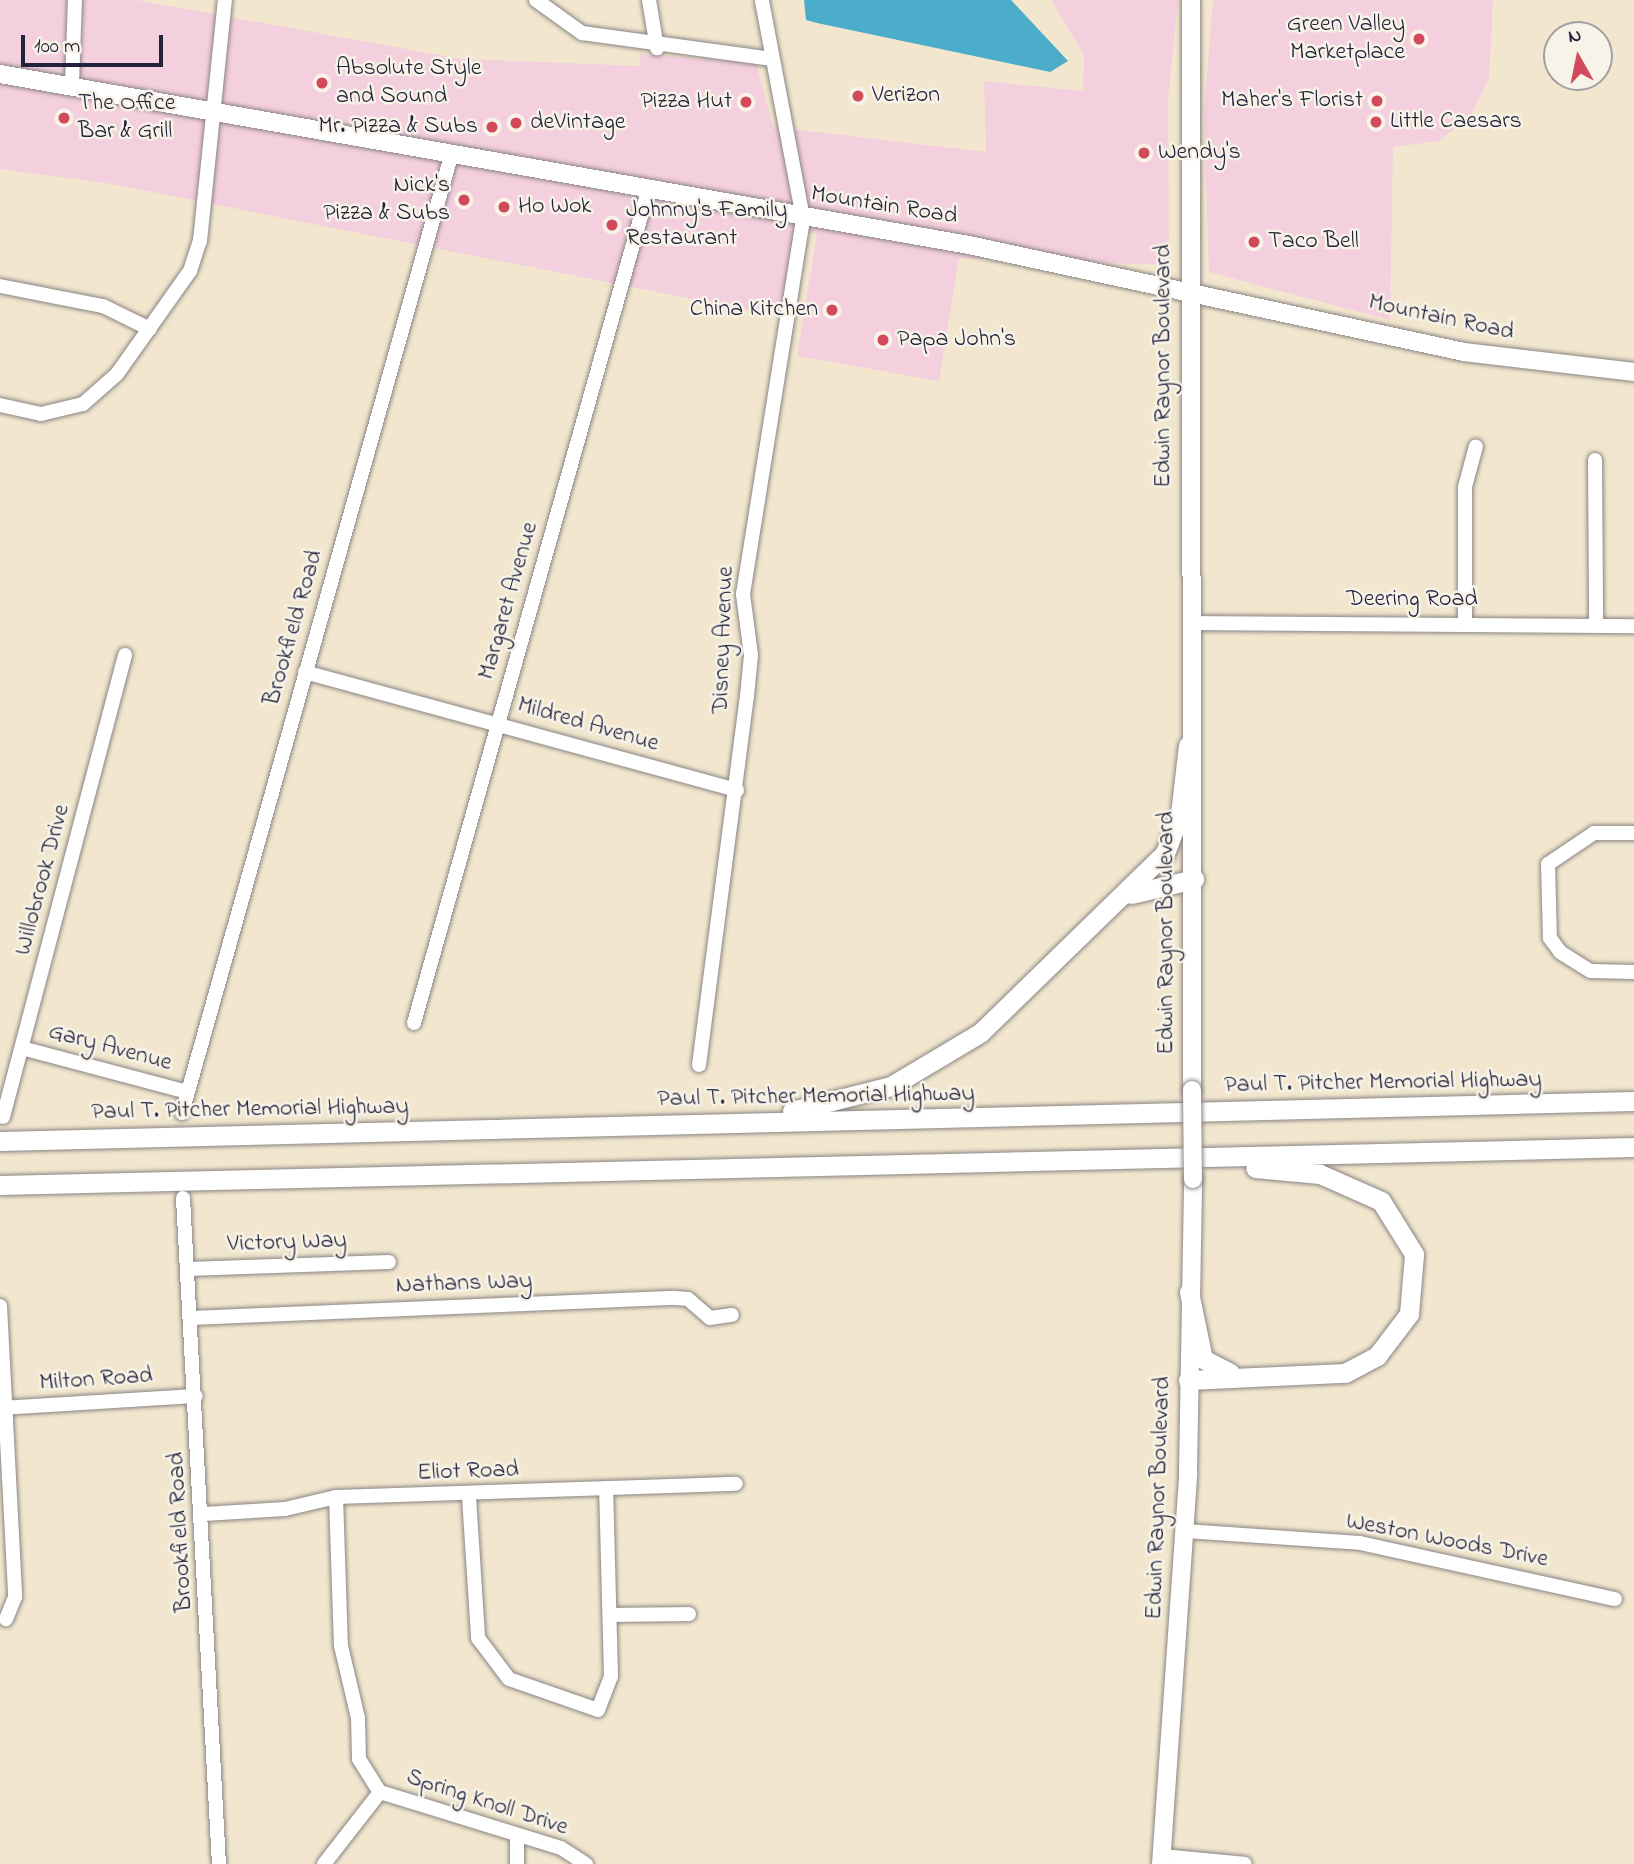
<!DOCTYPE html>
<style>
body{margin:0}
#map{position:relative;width:1634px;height:1864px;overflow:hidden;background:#f2e7ce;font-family:"Indie Flower",sans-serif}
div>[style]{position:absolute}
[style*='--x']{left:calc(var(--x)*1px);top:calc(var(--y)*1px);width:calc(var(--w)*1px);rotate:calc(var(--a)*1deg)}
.built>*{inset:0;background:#f4cfdd}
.water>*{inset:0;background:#4badca}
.roads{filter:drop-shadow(0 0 2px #8a8484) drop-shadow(0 0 2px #8a8484)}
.minor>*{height:14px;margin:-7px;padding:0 7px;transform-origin:7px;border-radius:7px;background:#fff}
.major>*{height:18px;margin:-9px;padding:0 9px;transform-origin:9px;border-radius:9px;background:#fff}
.highway>*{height:19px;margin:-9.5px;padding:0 9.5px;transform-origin:9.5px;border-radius:9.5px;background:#fff}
.bridges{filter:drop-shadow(0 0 2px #8a8484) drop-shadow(0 0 2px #8a8484)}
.major-bridge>*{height:18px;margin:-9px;padding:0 9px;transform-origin:9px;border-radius:9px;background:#fff}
.dots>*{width:19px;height:19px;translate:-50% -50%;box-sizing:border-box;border:4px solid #f7f3e8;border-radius:50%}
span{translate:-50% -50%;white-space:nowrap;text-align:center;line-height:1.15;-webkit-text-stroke:5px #f7f3e8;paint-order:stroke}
.poi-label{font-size:24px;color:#22223b}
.right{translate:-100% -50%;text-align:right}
.left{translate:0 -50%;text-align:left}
.street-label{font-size:24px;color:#22223b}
.north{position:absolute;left:1543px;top:21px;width:70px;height:70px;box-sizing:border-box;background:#f7f3e8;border:2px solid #a29fa3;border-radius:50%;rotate:351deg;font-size:19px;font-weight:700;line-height:28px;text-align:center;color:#22223b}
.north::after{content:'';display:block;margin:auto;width:24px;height:32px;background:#d1495b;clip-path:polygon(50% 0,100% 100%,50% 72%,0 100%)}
.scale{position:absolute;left:21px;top:35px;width:142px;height:32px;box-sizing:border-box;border:4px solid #22223b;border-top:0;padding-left:9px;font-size:21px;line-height:24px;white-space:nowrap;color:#22223b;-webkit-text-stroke:5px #f7f3e8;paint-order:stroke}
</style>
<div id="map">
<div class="built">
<div style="clip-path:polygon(0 0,137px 0,461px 59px,640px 66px,640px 54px,756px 63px,773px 127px,986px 152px,984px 81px,1083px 91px,1084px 55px,1051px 0,1178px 0,1168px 100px,1169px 265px,959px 258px,939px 381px,797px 356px,817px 234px,798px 231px,783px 317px,112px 184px,0 169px)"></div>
<div style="clip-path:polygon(1213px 0,1493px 0,1489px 79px,1471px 115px,1439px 141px,1393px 147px,1390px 320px,1209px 272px,1204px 114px)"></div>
</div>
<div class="water">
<div style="clip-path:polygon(804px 0,1011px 0,1068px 61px,1050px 72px,817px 23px,806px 20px)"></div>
</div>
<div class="roads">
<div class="minor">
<div style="--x:536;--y:0;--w:57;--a:35.7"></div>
<div style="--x:582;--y:33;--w:192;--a:7.8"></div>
<div style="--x:649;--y:0;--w:49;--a:80.5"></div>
<div style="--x:72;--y:84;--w:84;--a:-88"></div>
<div style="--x:0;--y:286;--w:105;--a:11"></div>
<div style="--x:103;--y:306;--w:52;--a:26.1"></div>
<div style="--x:0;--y:405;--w:42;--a:12.4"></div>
<div style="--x:41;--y:414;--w:43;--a:-13.4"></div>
<div style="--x:83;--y:404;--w:45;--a:-41.4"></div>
<div style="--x:117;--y:374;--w:126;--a:-54.7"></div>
<div style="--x:190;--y:271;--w:32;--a:-72"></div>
<div style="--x:200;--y:241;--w:242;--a:-84.1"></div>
<div style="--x:1595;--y:460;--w:162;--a:89.6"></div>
<div style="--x:1191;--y:623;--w:443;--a:0.4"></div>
<div style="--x:1465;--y:623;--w:136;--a:-90"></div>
<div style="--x:1465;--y:487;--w:42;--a:-75"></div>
<div style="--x:305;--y:672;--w:448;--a:15.3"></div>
<div style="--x:1634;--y:833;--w:40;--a:180"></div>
<div style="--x:1594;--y:833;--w:55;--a:146"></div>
<div style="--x:1548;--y:864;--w:74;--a:88.5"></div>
<div style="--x:1550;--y:938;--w:17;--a:54"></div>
<div style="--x:1560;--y:952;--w:36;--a:32"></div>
<div style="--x:1591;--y:971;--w:43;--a:1.3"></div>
<div style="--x:414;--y:1023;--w:864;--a:-74.29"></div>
<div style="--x:22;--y:1048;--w:171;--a:14.9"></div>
<div style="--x:699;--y:1065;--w:372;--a:-82.6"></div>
<div style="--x:747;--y:696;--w:41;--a:-84.4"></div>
<div style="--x:751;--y:655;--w:62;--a:-97.5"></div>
<div style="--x:743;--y:594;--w:381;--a:-80.9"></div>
<div style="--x:803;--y:218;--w:222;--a:-100.7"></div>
<div style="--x:182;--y:1113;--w:994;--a:-74.3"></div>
<div style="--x:3;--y:1117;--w:478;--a:-75.2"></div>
<div style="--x:183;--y:1198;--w:667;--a:86.91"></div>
<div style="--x:188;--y:1269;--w:201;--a:-2"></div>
<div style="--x:0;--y:1306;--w:291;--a:87"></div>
<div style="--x:15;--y:1597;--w:24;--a:112"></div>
<div style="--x:191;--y:1318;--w:484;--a:-2.4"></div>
<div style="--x:675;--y:1298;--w:13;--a:4"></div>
<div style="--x:688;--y:1299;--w:29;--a:41"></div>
<div style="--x:710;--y:1318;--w:22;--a:-8"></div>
<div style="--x:0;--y:1408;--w:196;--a:-3.5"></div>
<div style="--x:336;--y:1497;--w:149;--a:88.1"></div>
<div style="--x:341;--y:1646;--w:74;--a:76.7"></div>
<div style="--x:358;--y:1718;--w:41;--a:88.6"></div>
<div style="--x:359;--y:1759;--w:39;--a:58"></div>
<div style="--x:380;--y:1792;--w:189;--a:17.2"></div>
<div style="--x:561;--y:1848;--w:30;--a:33"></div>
<div style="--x:469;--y:1497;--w:141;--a:86.3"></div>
<div style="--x:478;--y:1638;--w:51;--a:52.9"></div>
<div style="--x:509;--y:1679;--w:94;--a:19.2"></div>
<div style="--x:598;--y:1710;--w:36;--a:-69"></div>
<div style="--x:611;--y:1676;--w:188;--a:-91.5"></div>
<div style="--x:204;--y:1514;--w:81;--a:-3.5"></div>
<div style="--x:285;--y:1509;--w:52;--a:-13.2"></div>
<div style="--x:336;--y:1497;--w:400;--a:-1.9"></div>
<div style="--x:1185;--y:1531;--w:175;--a:3.9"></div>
<div style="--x:1360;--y:1543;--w:261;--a:12.4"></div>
<div style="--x:612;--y:1615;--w:77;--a:-0.7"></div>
<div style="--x:517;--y:1837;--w:27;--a:90"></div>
<div style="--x:1161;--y:1856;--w:84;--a:5.4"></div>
<div style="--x:324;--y:1864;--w:91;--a:-52.1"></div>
</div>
<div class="major">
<div style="--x:1191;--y:0;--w:1090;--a:89.95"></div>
<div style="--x:0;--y:74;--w:984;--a:10.01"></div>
<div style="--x:969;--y:245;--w:506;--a:12.2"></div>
<div style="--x:1464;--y:352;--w:171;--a:6.7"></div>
<div style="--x:1161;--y:1864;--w:392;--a:-86"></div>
<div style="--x:1188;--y:1473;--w:294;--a:-89"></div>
</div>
<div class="highway">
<div style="--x:1131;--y:894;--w:65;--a:-13.4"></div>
<div style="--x:792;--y:1111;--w:102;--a:-14.2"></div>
<div style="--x:891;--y:1086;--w:104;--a:-30.8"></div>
<div style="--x:980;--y:1033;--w:258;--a:-44.2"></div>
<div style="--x:1165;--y:853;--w:42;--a:-69"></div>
<div style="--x:1180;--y:814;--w:69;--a:-83.4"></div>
<div style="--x:0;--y:1141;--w:1634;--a:-1.4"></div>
<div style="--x:0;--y:1185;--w:1634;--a:-1.33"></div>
<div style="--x:1189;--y:1292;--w:68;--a:78.2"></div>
<div style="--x:1203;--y:1359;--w:30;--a:27"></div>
<div style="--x:1188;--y:1380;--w:157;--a:-2.6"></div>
<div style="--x:1345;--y:1373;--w:36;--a:-28"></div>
<div style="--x:1377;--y:1356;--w:53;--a:-52.7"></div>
<div style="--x:1409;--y:1314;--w:60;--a:-85.2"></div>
<div style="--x:1414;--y:1254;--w:62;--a:-121.9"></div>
<div style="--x:1381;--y:1201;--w:67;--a:-156.1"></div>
<div style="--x:1320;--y:1174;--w:65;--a:-174.7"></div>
</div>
</div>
<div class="bridges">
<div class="major-bridge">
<div style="--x:1192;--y:1090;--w:89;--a:89.4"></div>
</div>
</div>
<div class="dots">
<div style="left:1419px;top:39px;background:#d1495b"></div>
<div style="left:322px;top:83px;background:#d1495b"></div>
<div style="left:858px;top:96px;background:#d1495b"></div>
<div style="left:1377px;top:101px;background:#d1495b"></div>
<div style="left:746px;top:102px;background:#d1495b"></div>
<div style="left:64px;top:118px;background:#d1495b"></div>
<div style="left:1376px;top:122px;background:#d1495b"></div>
<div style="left:516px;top:123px;background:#d1495b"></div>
<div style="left:492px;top:127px;background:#d1495b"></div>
<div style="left:1144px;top:153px;background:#d1495b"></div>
<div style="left:464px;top:200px;background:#d1495b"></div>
<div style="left:504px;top:207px;background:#d1495b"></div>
<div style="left:612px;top:225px;background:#d1495b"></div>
<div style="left:1254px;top:242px;background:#d1495b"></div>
<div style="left:832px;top:310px;background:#d1495b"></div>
<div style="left:883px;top:340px;background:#d1495b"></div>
</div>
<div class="poi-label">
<span class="right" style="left:1405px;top:39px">Green Valley<br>Marketplace</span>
<span class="left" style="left:336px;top:83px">Absolute Style<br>and Sound</span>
<span class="left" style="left:872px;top:96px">Verizon</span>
<span class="right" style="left:1363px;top:101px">Maher's Florist</span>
<span class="right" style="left:732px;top:102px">Pizza Hut</span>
<span class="left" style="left:78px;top:118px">The Office<br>Bar &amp; Grill</span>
<span class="left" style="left:1390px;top:122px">Little Caesars</span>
<span class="left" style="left:530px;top:123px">deVintage</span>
<span class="right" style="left:478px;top:127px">Mr. Pizza &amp; Subs</span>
<span class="left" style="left:1158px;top:153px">Wendy's</span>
<span class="right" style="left:450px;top:200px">Nick's<br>Pizza &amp; Subs</span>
<span class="left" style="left:518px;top:207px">Ho Wok</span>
<span class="left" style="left:626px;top:225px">Johnny's Family<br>Restaurant</span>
<span class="left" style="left:1268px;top:242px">Taco Bell</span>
<span class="right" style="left:818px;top:310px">China Kitchen</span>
<span class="left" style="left:897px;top:340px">Papa John's</span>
</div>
<div class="street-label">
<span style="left:884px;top:206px;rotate:9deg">Mountain Road</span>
<span style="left:1441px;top:318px;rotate:12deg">Mountain Road</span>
<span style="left:1164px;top:366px;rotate:-90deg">Edwin Raynor Boulevard</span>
<span style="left:1412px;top:600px">Deering Road</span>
<span style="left:509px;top:601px;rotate:-74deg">Margaret Avenue</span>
<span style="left:294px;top:628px;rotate:-74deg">Brookfield Road</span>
<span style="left:724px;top:640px;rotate:-88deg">Disney Avenue</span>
<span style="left:588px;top:725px;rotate:16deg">Mildred Avenue</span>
<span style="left:43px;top:880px;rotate:-75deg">Willobrook Drive</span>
<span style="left:1167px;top:933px;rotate:-90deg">Edwin Raynor Boulevard</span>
<span style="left:110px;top:1048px;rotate:15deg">Gary Avenue</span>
<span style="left:1383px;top:1083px;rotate:-1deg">Paul T. Pitcher Memorial Highway</span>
<span style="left:816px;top:1097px;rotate:-1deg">Paul T. Pitcher Memorial Highway</span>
<span style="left:250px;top:1110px;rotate:-1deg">Paul T. Pitcher Memorial Highway</span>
<span style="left:287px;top:1243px;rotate:-2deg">Victory Way</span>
<span style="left:464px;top:1284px;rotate:-2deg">Nathans Way</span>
<span style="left:96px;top:1380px;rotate:-4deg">Milton Road</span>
<span style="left:468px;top:1472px;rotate:-2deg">Eliot Road</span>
<span style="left:1159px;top:1498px;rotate:-88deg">Edwin Raynor Boulevard</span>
<span style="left:181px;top:1532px;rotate:-93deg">Brookfield Road</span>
<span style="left:1447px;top:1541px;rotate:11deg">Weston Woods Drive</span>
<span style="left:487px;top:1803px;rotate:18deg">Spring Knoll Drive</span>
</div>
<div class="north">N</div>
<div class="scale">100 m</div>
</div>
